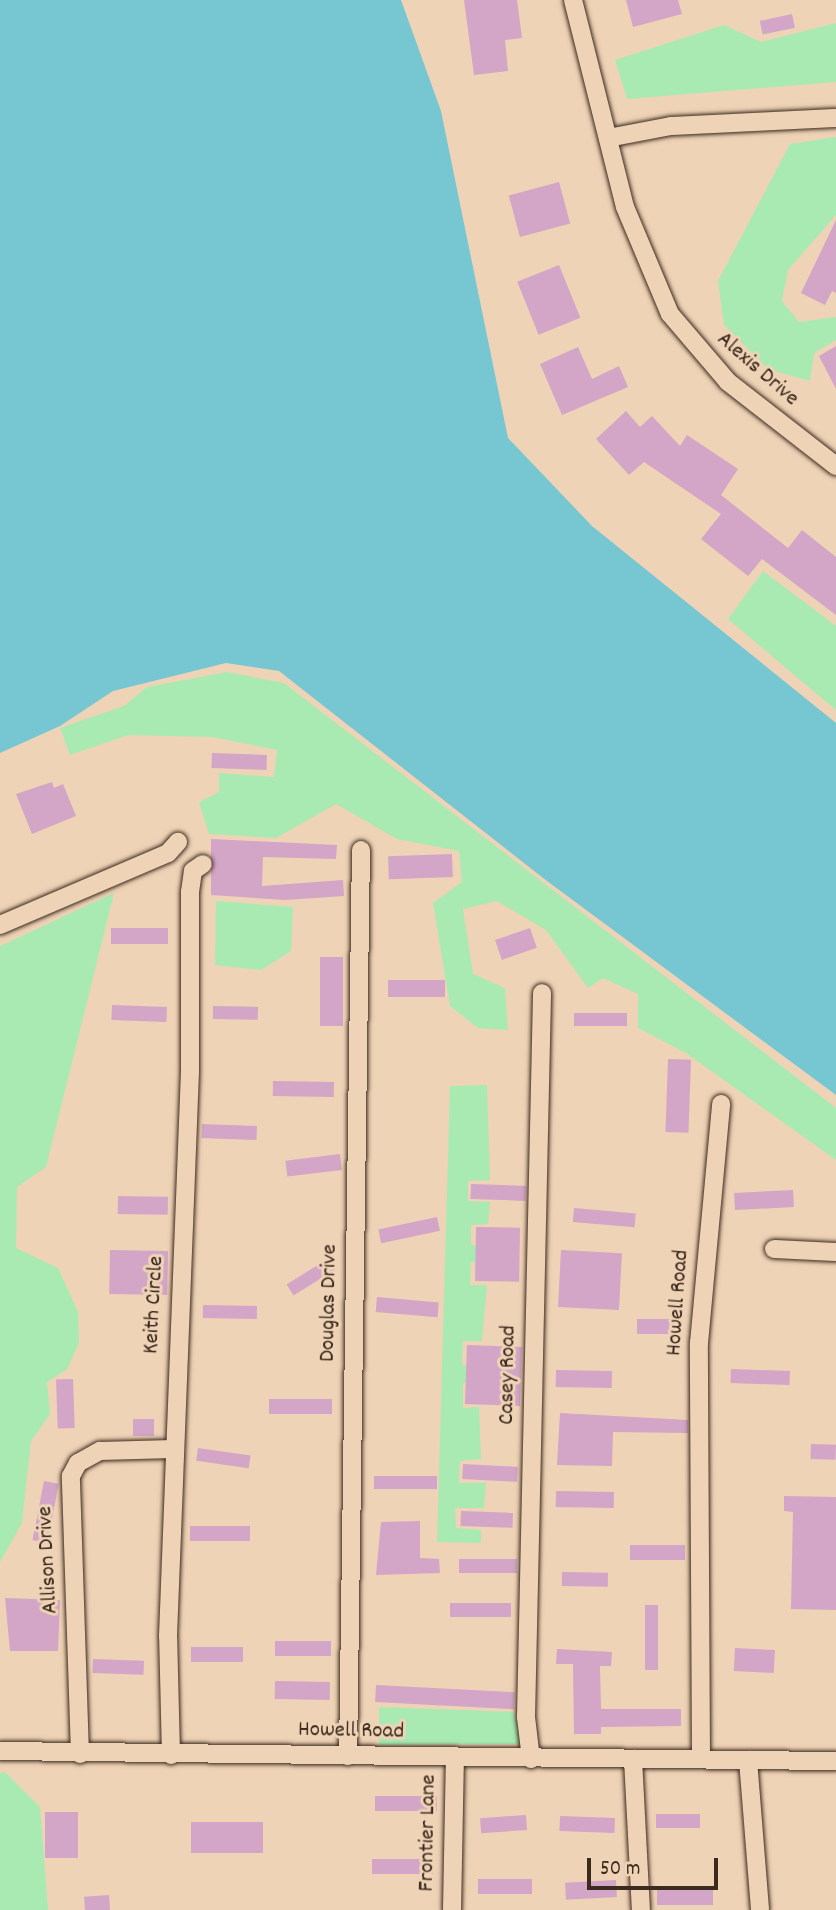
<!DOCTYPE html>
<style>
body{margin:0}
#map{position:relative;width:836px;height:1910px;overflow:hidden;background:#efd3b6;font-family:Dekko,sans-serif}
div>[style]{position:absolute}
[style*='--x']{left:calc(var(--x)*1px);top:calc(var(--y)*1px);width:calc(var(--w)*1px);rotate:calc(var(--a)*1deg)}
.green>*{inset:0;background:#a9eab3}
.water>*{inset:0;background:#77c7d2}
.building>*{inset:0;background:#d3a5c6;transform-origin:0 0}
.roads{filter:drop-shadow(0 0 2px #3b2a1e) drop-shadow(0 0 2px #3b2a1e)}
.street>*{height:18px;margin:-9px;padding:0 9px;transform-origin:9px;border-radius:9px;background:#efd3b6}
span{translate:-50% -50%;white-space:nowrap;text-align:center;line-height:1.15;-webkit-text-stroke:6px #efd3b6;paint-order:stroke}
.street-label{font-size:23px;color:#3b2a1e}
.scale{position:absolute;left:587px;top:1858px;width:131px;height:32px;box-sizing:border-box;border:4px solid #3b2a1e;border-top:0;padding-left:9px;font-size:21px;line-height:24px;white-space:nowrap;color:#3b2a1e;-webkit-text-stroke:5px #efd3b6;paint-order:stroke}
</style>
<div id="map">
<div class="green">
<div style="clip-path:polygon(836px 23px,836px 82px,627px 99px,615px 60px,724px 25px,761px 42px)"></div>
<div style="clip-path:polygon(836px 137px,836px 215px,788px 270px,782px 301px,799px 322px,836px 317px,836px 340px,814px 353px,810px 381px,768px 369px,724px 325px,718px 281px,790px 144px)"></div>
<div style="clip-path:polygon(763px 571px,836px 626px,836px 710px,728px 619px)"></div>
<div style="clip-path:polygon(227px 672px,284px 683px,836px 1108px,836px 1160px,686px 1053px,638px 1028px,638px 994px,603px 978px,588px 988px,546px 930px,497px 901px,463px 909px,473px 974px,505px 988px,508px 1030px,478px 1028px,450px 1006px,433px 903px,462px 882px,459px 851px,397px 839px,336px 804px,276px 838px,209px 834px,199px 802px,219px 792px,219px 773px,274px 777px,277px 750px,212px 737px,128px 735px,70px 755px,60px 728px,124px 706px,147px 687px)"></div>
<div style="clip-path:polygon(114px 893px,46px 1167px,17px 1187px,16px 1248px,58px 1268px,78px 1312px,79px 1343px,67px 1369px,47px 1382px,50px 1414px,31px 1441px,22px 1523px,0 1562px,0 946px)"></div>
<div style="clip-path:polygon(216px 901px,293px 907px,291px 951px,261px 970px,215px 965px)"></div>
<div style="clip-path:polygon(487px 1085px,490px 1180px,468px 1181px,468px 1201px,490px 1202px,488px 1224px,471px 1225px,471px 1245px,486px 1246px,486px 1263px,471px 1262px,470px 1285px,487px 1285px,482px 1341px,463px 1341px,462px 1365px,480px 1366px,480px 1382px,463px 1383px,463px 1408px,479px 1407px,481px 1459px,460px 1461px,459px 1483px,486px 1483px,484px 1508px,455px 1508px,456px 1528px,481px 1530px,481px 1543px,437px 1542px,450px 1086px)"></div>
<div style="clip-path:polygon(379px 1707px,514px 1712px,523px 1744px,379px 1745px)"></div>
<div style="clip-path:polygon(5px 1772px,40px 1807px,48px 1910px,0 1910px,0 1773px)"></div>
</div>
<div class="water">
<div style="clip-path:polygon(0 0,401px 0,441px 111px,508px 438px,592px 526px,836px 723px,836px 1095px,547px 881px,279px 671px,226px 663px,113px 691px,60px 726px,0 753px)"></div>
</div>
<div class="building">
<div style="clip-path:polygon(464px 0,517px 0,522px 38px,505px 40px,508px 71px,474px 75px)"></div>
<div style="clip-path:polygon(626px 0,678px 0,682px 14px,633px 27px)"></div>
<div style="left:792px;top:14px;width:14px;height:33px;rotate:78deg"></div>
<div style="left:559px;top:182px;width:43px;height:52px;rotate:75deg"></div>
<div style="clip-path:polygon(836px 220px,836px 293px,832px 291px,825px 305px,801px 293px)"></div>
<div style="left:559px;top:265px;width:57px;height:45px;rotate:68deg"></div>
<div style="clip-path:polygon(836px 346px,836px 389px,819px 356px)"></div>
<div style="clip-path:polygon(578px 347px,592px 379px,619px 366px,628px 387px,562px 415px,540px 364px)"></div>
<div style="clip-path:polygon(626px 411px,640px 427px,652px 416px,680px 446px,687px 435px,738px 469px,721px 495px,788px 548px,802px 530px,836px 557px,836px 615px,762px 559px,748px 576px,701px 539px,721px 514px,644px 462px,629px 475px,596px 439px)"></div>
<div style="left:212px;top:753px;width:55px;height:15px;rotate:2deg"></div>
<div style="clip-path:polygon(52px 782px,54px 788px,63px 784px,76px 816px,32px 834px,16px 794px)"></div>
<div style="clip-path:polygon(211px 839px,337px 845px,336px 859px,263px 857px,262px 886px,343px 880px,344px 896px,285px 900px,211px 895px)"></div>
<div style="left:452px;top:854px;width:23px;height:64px;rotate:88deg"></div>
<div style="left:168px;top:928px;width:16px;height:57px;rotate:90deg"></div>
<div style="left:530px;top:928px;width:21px;height:37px;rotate:71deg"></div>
<div style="left:320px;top:957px;width:23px;height:69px"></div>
<div style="left:388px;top:980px;width:57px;height:17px"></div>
<div style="left:112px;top:1005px;width:55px;height:15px;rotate:2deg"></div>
<div style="left:213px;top:1006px;width:45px;height:13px;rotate:1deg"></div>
<div style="left:574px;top:1013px;width:53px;height:13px"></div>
<div style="left:668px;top:1059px;width:23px;height:73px;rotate:2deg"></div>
<div style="left:273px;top:1081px;width:61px;height:15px;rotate:1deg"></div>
<div style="left:202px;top:1124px;width:55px;height:14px;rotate:2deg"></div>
<div style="left:340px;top:1154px;width:16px;height:55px;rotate:83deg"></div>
<div style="left:471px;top:1184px;width:55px;height:15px;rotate:2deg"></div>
<div style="left:793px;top:1190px;width:17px;height:59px;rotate:87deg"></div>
<div style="left:118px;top:1196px;width:50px;height:18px;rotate:1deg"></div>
<div style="left:574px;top:1208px;width:62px;height:14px;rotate:5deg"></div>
<div style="left:437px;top:1217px;width:14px;height:60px;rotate:78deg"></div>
<div style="left:476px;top:1227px;width:44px;height:54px;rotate:1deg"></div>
<div style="left:110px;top:1250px;width:58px;height:44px;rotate:1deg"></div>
<div style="left:561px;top:1250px;width:61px;height:57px;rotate:3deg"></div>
<div style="left:329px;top:1258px;width:13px;height:50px;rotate:58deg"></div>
<div style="left:377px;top:1297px;width:62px;height:15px;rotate:5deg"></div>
<div style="left:203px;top:1305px;width:54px;height:13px;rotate:1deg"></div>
<div style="left:637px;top:1319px;width:44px;height:15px"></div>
<div style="left:467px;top:1345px;width:55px;height:59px;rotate:2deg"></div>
<div style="left:731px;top:1369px;width:59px;height:14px;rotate:2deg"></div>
<div style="left:556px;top:1370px;width:56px;height:17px;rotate:1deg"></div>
<div style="left:73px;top:1379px;width:49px;height:17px;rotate:88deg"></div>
<div style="left:269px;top:1399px;width:63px;height:15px"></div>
<div style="clip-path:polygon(560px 1413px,688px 1420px,688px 1433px,613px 1432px,612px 1466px,557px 1465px)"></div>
<div style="left:133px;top:1419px;width:21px;height:17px"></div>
<div style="left:811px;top:1444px;width:25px;height:15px;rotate:2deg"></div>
<div style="left:198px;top:1448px;width:53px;height:13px;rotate:8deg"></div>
<div style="left:463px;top:1464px;width:55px;height:15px;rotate:3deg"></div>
<div style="left:437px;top:1476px;width:13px;height:63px;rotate:90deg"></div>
<div style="left:44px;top:1481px;width:15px;height:60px;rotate:11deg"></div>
<div style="left:556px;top:1491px;width:58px;height:16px;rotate:1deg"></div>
<div style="clip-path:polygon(784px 1496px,836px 1497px,836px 1610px,791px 1609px,793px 1512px,784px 1511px)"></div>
<div style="left:461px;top:1511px;width:52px;height:15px;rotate:2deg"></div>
<div style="clip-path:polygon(420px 1521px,420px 1558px,439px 1559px,440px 1573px,376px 1575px,381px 1522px)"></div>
<div style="left:190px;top:1526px;width:60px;height:15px"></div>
<div style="left:630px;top:1545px;width:55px;height:15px"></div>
<div style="left:459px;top:1559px;width:58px;height:14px"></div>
<div style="left:562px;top:1572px;width:46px;height:14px;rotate:1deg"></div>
<div style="clip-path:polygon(5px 1598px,60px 1600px,58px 1651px,10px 1651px)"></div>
<div style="left:450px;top:1603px;width:61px;height:14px"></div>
<div style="left:645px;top:1605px;width:13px;height:65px"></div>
<div style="left:331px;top:1641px;width:15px;height:56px;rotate:90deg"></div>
<div style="left:243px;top:1647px;width:15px;height:52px;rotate:90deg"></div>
<div style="left:735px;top:1648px;width:40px;height:23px;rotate:3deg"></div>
<div style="clip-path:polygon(557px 1649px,612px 1652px,611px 1666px,600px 1666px,601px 1709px,681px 1709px,681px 1726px,601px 1727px,601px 1734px,574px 1734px,573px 1664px,556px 1664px)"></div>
<div style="left:93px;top:1659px;width:51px;height:14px;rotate:2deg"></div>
<div style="left:275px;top:1681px;width:55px;height:18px;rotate:1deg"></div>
<div style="left:376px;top:1685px;width:139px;height:17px;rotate:3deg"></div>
<div style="left:437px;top:1796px;width:15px;height:62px;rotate:90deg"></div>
<div style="left:45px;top:1812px;width:33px;height:46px"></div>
<div style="left:656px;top:1814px;width:44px;height:14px"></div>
<div style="left:526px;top:1815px;width:15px;height:46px;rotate:86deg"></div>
<div style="left:560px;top:1816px;width:55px;height:15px;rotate:2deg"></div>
<div style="left:191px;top:1822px;width:72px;height:31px"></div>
<div style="left:372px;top:1859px;width:61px;height:15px"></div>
<div style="left:532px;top:1879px;width:15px;height:54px;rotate:90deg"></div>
<div style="left:616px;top:1880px;width:17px;height:51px;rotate:87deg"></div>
<div style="left:713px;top:1889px;width:16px;height:56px;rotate:90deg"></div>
<div style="left:109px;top:1895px;width:15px;height:25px;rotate:86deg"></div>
</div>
<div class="roads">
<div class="street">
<div style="--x:573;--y:0;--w:213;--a:75.9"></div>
<div style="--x:625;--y:207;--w:116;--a:67.2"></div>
<div style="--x:670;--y:314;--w:89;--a:49.5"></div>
<div style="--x:728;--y:382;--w:137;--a:37.9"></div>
<div style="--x:608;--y:138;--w:64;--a:-10.8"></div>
<div style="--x:671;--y:126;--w:165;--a:-2.8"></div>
<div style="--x:0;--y:925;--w:183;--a:-23.2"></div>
<div style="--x:168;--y:853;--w:15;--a:-48"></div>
<div style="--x:774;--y:1249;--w:62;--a:2.8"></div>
<div style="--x:0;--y:1751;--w:836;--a:0.69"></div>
<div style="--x:80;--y:1754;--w:278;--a:-91.9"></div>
<div style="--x:71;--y:1476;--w:15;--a:-62"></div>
<div style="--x:78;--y:1463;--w:25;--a:-29"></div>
<div style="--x:100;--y:1451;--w:73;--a:-1.6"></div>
<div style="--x:171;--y:1755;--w:119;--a:-91.4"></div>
<div style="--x:168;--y:1636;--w:564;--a:-87.77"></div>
<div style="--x:190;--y:1072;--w:180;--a:-90"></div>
<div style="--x:190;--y:892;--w:21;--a:-82"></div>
<div style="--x:193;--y:871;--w:12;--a:-35"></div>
<div style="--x:348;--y:1756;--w:906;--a:-89.18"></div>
<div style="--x:531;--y:1759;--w:42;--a:-96.8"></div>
<div style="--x:526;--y:1717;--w:724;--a:-88.73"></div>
<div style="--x:633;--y:1759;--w:151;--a:87"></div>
<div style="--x:701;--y:1759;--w:416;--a:-90.3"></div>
<div style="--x:699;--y:1343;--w:240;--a:-84.7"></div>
<div style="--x:748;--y:1760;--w:150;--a:85.4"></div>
<div style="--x:452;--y:1910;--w:153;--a:-88.9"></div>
</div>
</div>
<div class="street-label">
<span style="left:757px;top:370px;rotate:41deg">Alexis Drive</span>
<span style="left:330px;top:1303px;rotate:-89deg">Douglas Drive</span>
<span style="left:679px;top:1303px;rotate:-86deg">Howell Road</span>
<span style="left:155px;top:1305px;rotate:-87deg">Keith Circle</span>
<span style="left:509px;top:1375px;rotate:-89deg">Casey Road</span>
<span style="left:49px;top:1560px;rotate:-93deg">Allison Drive</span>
<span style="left:351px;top:1732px;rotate:1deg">Howell Road</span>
<span style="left:429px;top:1833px;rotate:-89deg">Frontier Lane</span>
</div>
<div class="scale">50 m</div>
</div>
